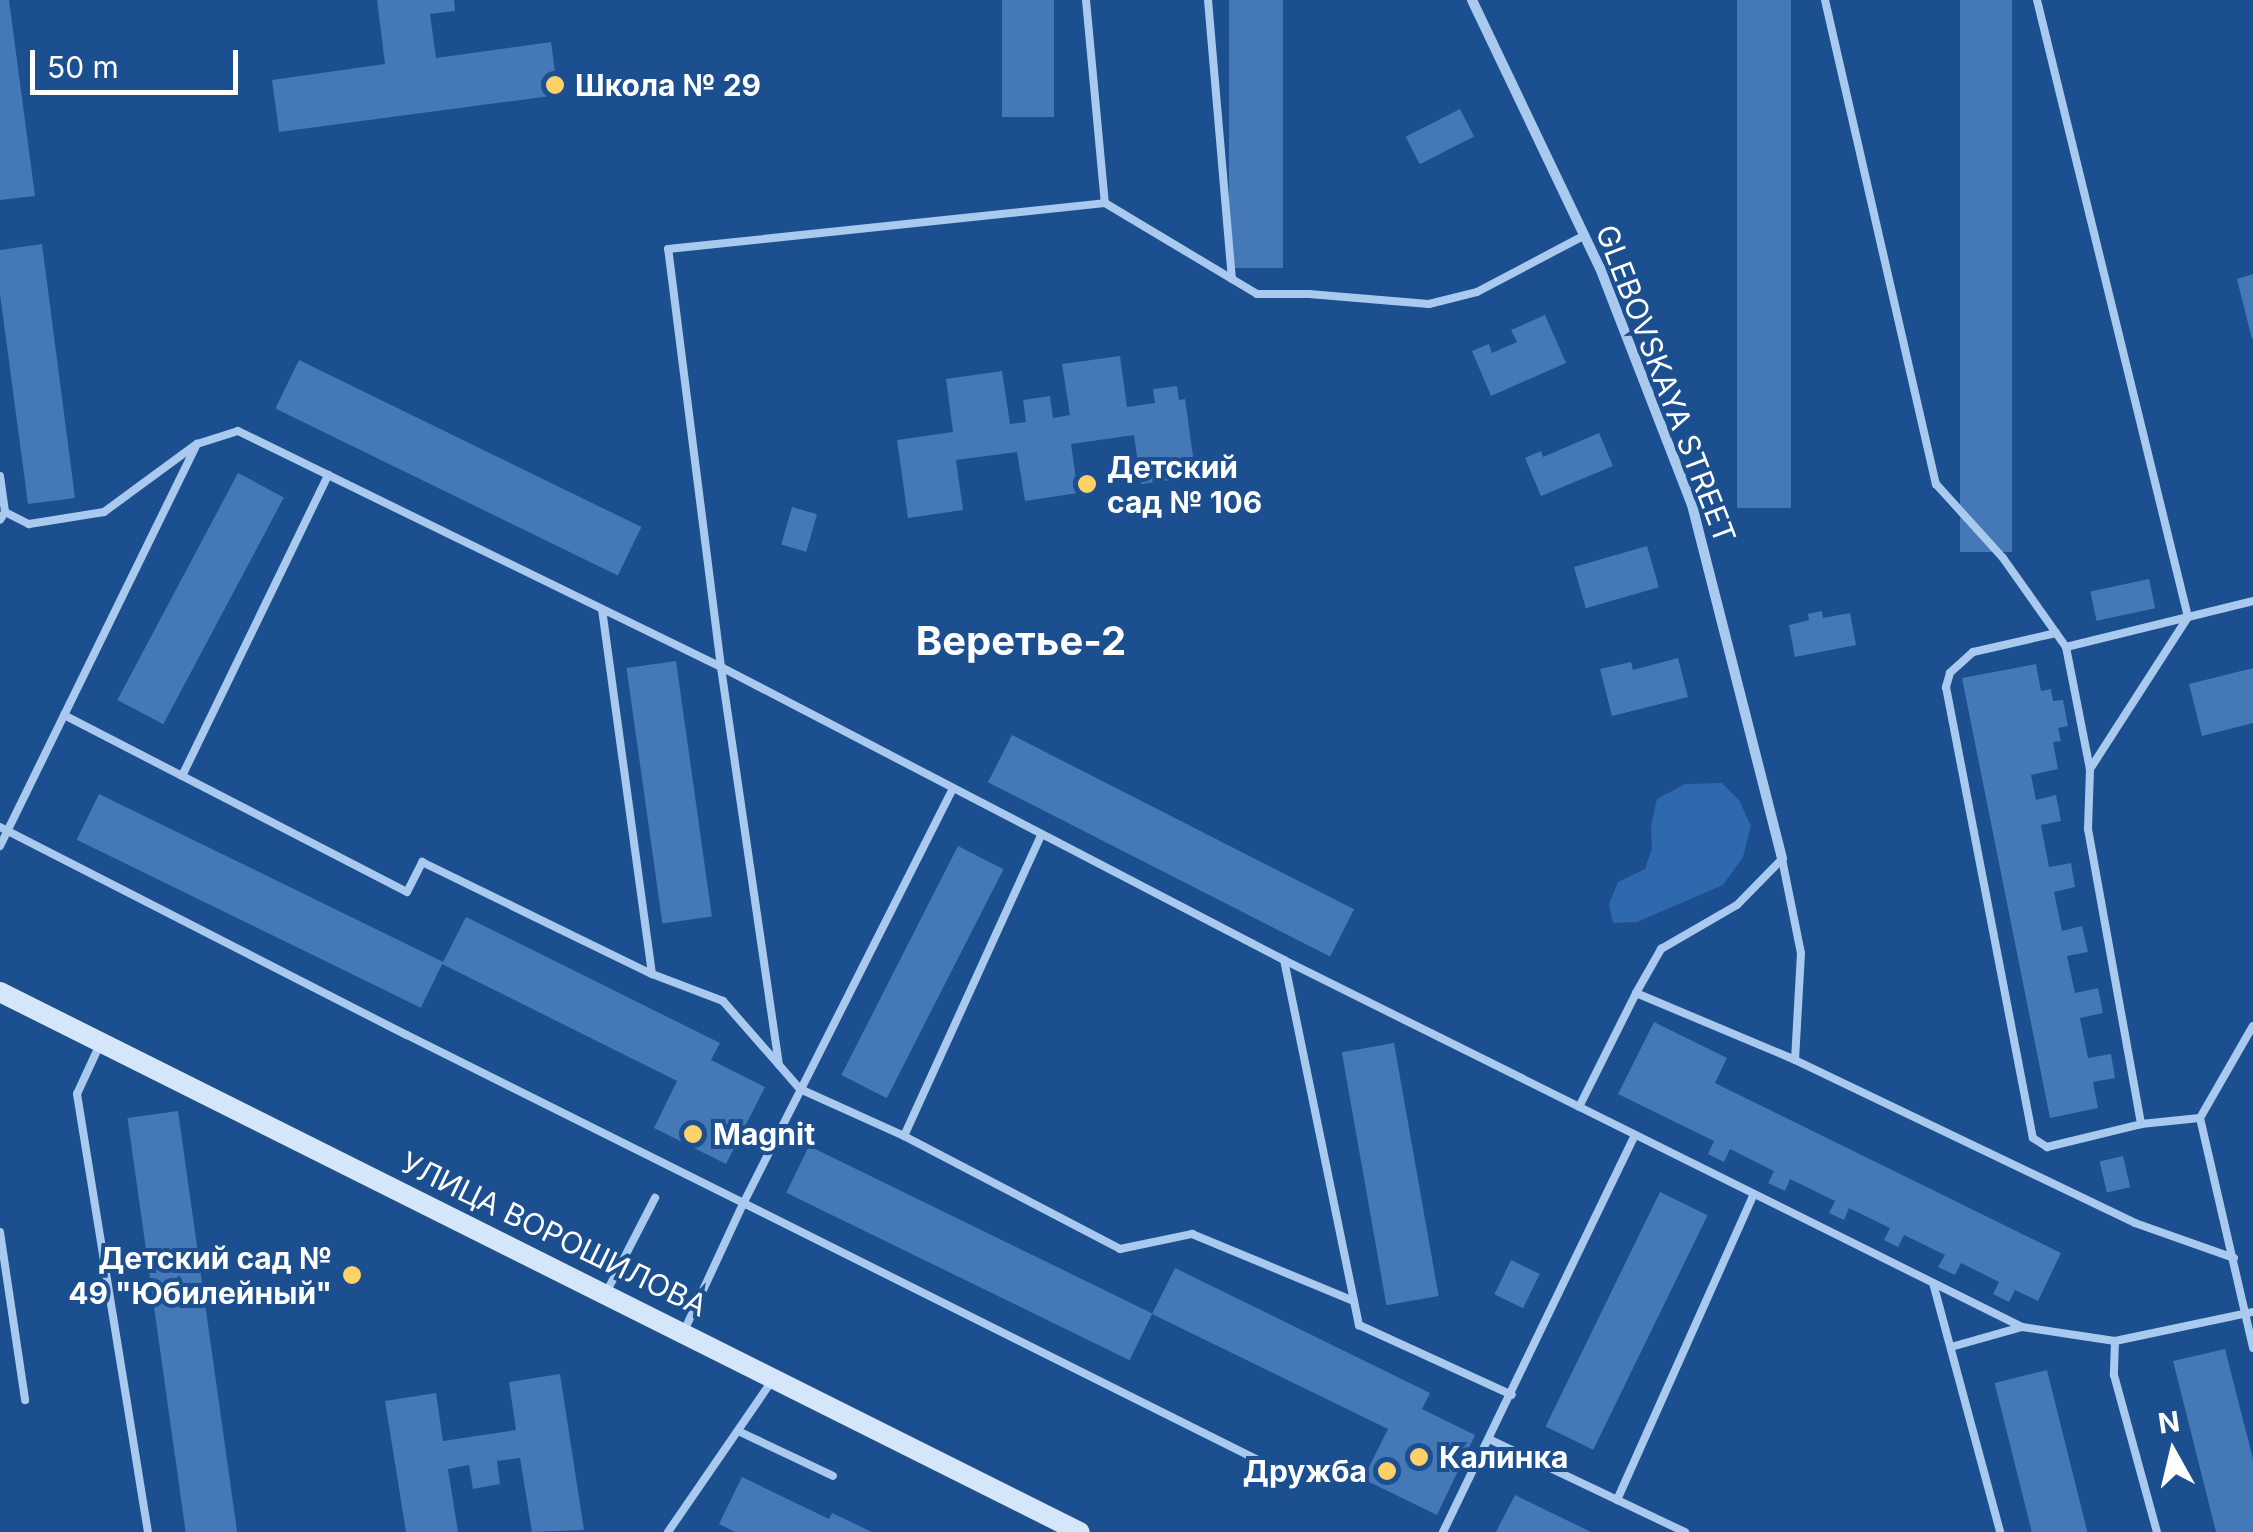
<!DOCTYPE html>
<meta charset="utf-8">
<style>
body{margin:0}
#map{position:relative;width:2253px;height:1532px;overflow:hidden;background:#1b4f8f;font-family:Inter,sans-serif}
div>[style]{position:absolute}
[style*='--x']{left:calc(var(--x)*1px);top:calc(var(--y)*1px);width:calc(var(--w)*1px);rotate:calc(var(--a)*1deg)}
.green>*{inset:0;background:#2e69ad}
.building>*{inset:0;background:#4478b7;transform-origin:0 0}
.service>*{height:8px;margin:-4px;padding:0 4px;transform-origin:4px;border-radius:4px;background:#a9c9ee}
.minor>*{height:10px;margin:-5px;padding:0 5px;transform-origin:5px;border-radius:5px;background:#a9c9ee}
.secondary>*{height:20px;margin:-10px;padding:0 10px;transform-origin:10px;border-radius:10px;background:#d6e6fa}
.dots>*{width:28px;height:28px;translate:-50% -50%;box-sizing:border-box;border:5px solid #1b4f8f;border-radius:50%}
span{translate:-50% -50%;white-space:nowrap;text-align:center;line-height:1.15;-webkit-text-stroke:8px #1b4f8f;paint-order:stroke}
.poi-label{font-size:30px;color:#fff;font-weight:700}
.left{translate:0 -50%;text-align:left}
.right{translate:-100% -50%;text-align:right}
.street-label{font-size:30px;color:#fff}
.district-label{font-size:40px;color:#fff;font-weight:700}
.north{position:absolute;left:2123px;top:1402px;width:100px;height:100px;-webkit-text-stroke:8px #1b4f8f;paint-order:stroke;rotate:352deg;font-size:28px;font-weight:700;line-height:40px;text-align:center;color:#fff}
.north::after{content:'';display:block;margin:auto;width:35px;height:45px;background:#fff;clip-path:polygon(50% 0,100% 100%,50% 72%,0 100%)}
.scale{position:absolute;left:30px;top:50px;width:208px;height:45px;box-sizing:border-box;border:5px solid #fff;border-top:0;padding-left:12px;font-size:30px;line-height:35px;white-space:nowrap;color:#fff;-webkit-text-stroke:8px #1b4f8f;paint-order:stroke}
</style>
<div id="map">
<div class="green">
<div style="clip-path:polygon(1722px 783px,1739px 800px,1751px 826px,1743px 857px,1723px 885px,1637px 922px,1613px 923px,1609px 904px,1618px 882px,1645px 869px,1652px 848px,1651px 826px,1657px 799px,1685px 784px)"></div>
</div>
<div class="building">
<div style="clip-path:polygon(0 0,9px 0,35px 196px,0 200px)"></div>
<div style="clip-path:polygon(377px 0,454px 0,455px 11px,430px 14px,436px 58px,551px 42px,558px 95px,279px 132px,272px 80px,385px 64px)"></div>
<div style="left:1002px;top:0;width:52px;height:117px"></div>
<div style="left:1229px;top:0;width:54px;height:268px"></div>
<div style="left:1737px;top:0;width:54px;height:508px"></div>
<div style="left:1960px;top:0;width:52px;height:552px"></div>
<div style="left:1460px;top:109px;width:31px;height:61px;rotate:63deg"></div>
<div style="clip-path:polygon(42px 244px,75px 498px,28px 504px,0 294px,0 250px)"></div>
<div style="clip-path:polygon(2253px 274px,2253px 339px,2252px 339px,2237px 279px)"></div>
<div style="clip-path:polygon(1545px 315px,1566px 363px,1491px 396px,1472px 351px,1489px 344px,1492px 353px,1517px 342px,1511px 330px)"></div>
<div style="clip-path:polygon(1120px 356px,1127px 407px,1155px 403px,1153px 389px,1177px 386px,1179px 400px,1185px 399px,1196px 477px,1141px 484px,1134px 435px,1071px 444px,1078px 493px,1025px 501px,1017px 452px,956px 460px,963px 510px,908px 518px,897px 440px,953px 432px,946px 379px,1002px 371px,1010px 424px,1026px 422px,1023px 400px,1050px 396px,1053px 418px,1070px 415px,1062px 364px)"></div>
<div style="left:299px;top:360px;width:381px;height:54px;rotate:26deg"></div>
<div style="clip-path:polygon(1599px 433px,1613px 466px,1541px 496px,1525px 458px,1541px 451px,1543px 457px)"></div>
<div style="left:238px;top:473px;width:52px;height:257px;rotate:28deg"></div>
<div style="left:792px;top:507px;width:26px;height:39px;rotate:16deg"></div>
<div style="left:1647px;top:546px;width:43px;height:76px;rotate:74deg"></div>
<div style="left:2149px;top:579px;width:30px;height:60px;rotate:78deg"></div>
<div style="clip-path:polygon(1822px 611px,1823px 618px,1850px 613px,1856px 645px,1795px 657px,1789px 625px,1809px 620px,1808px 614px)"></div>
<div style="clip-path:polygon(1678px 658px,1688px 697px,1612px 716px,1600px 669px,1631px 662px,1633px 670px)"></div>
<div style="left:676px;top:661px;width:258px;height:50px;rotate:82deg"></div>
<div style="clip-path:polygon(2036px 664px,2041px 691px,2051px 689px,2053px 701px,2063px 700px,2068px 726px,2058px 728px,2061px 741px,2053px 742px,2058px 769px,2031px 775px,2036px 800px,2056px 795px,2061px 821px,2041px 825px,2049px 867px,2071px 863px,2075px 887px,2054px 892px,2062px 931px,2082px 926px,2088px 952px,2067px 956px,2075px 993px,2098px 988px,2103px 1013px,2080px 1018px,2088px 1058px,2111px 1054px,2115px 1078px,2093px 1082px,2098px 1108px,2050px 1118px,1962px 678px)"></div>
<div style="clip-path:polygon(2253px 668px,2253px 723px,2202px 736px,2189px 684px)"></div>
<div style="left:1012px;top:735px;width:384px;height:53px;rotate:27deg"></div>
<div style="left:99px;top:794px;width:383px;height:51px;rotate:26deg"></div>
<div style="left:958px;top:846px;width:51px;height:257px;rotate:27deg"></div>
<div style="clip-path:polygon(466px 917px,720px 1043px,711px 1060px,765px 1087px,726px 1164px,654px 1128px,677px 1081px,442px 964px)"></div>
<div style="clip-path:polygon(1654px 1022px,1727px 1058px,1715px 1083px,2061px 1253px,2038px 1301px,2015px 1290px,2009px 1302px,1993px 1294px,1999px 1282px,1961px 1263px,1955px 1275px,1938px 1267px,1945px 1255px,1904px 1235px,1898px 1247px,1884px 1240px,1890px 1228px,1849px 1208px,1844px 1220px,1829px 1213px,1835px 1201px,1790px 1179px,1785px 1191px,1768px 1183px,1774px 1171px,1730px 1149px,1724px 1162px,1708px 1154px,1714px 1141px,1618px 1094px)"></div>
<div style="left:1394px;top:1043px;width:257px;height:53px;rotate:80deg"></div>
<div style="left:178px;top:1111px;width:426px;height:51px;rotate:82deg"></div>
<div style="left:809px;top:1146px;width:382px;height:52px;rotate:26deg"></div>
<div style="left:2123px;top:1156px;width:32px;height:24px;rotate:77deg"></div>
<div style="left:1660px;top:1192px;width:53px;height:261px;rotate:26deg"></div>
<div style="left:1511px;top:1260px;width:32px;height:38px;rotate:26deg"></div>
<div style="clip-path:polygon(1175px 1268px,1430px 1393px,1422px 1409px,1475px 1435px,1437px 1515px,1363px 1479px,1388px 1429px,1152px 1314px)"></div>
<div style="clip-path:polygon(2225px 1349px,2253px 1459px,2253px 1532px,2216px 1532px,2173px 1361px)"></div>
<div style="left:2047px;top:1370px;width:167px;height:54px;rotate:76deg"></div>
<div style="clip-path:polygon(560px 1374px,584px 1530px,532px 1532px,520px 1458px,497px 1461px,500px 1484px,473px 1489px,469px 1465px,448px 1469px,458px 1532px,406px 1532px,385px 1401px,436px 1393px,443px 1441px,516px 1430px,509px 1382px)"></div>
<div style="clip-path:polygon(742px 1477px,829px 1519px,832px 1513px,872px 1532px,735px 1532px,719px 1524px)"></div>
<div style="clip-path:polygon(1515px 1495px,1591px 1532px,1496px 1532px)"></div>
</div>
<div class="service">
<div style="--x:1086;--y:0;--w:204;--a:84.7"></div>
<div style="--x:1208;--y:0;--w:280;--a:85.1"></div>
<div style="--x:1825;--y:0;--w:497;--a:77.1"></div>
<div style="--x:1936;--y:484;--w:100;--a:47.8"></div>
<div style="--x:2003;--y:558;--w:109;--a:54.7"></div>
<div style="--x:2066;--y:647;--w:193;--a:-13.8"></div>
<div style="--x:2037;--y:0;--w:635;--a:76.25"></div>
<div style="--x:2188;--y:617;--w:181;--a:122.8"></div>
<div style="--x:0;--y:476;--w:36;--a:82"></div>
<div style="--x:5;--y:512;--w:9;--a:122"></div>
<div style="--x:5;--y:512;--w:27;--a:27"></div>
<div style="--x:29;--y:524;--w:76;--a:-9.1"></div>
<div style="--x:104;--y:512;--w:112;--a:-36.3"></div>
<div style="--x:2056;--y:633;--w:85;--a:167.1"></div>
<div style="--x:1973;--y:652;--w:31;--a:138"></div>
<div style="--x:1950;--y:673;--w:15;--a:106"></div>
<div style="--x:1946;--y:687;--w:459;--a:79.1"></div>
<div style="--x:2033;--y:1138;--w:17;--a:33"></div>
<div style="--x:2047;--y:1147;--w:97;--a:-13.7"></div>
<div style="--x:2066;--y:647;--w:124;--a:78.9"></div>
<div style="--x:2090;--y:769;--w:60;--a:91.9"></div>
<div style="--x:2088;--y:829;--w:300;--a:79.8"></div>
<div style="--x:2141;--y:1124;--w:59;--a:-5.8"></div>
<div style="--x:2200;--y:1118;--w:236;--a:77"></div>
<div style="--x:64;--y:715;--w:386;--a:27.3"></div>
<div style="--x:407;--y:892;--w:34;--a:-63"></div>
<div style="--x:422;--y:862;--w:256;--a:26"></div>
<div style="--x:652;--y:974;--w:368;--a:-97.8"></div>
<div style="--x:182;--y:776;--w:335;--a:-64.1"></div>
<div style="--x:0;--y:827;--w:457;--a:27.1"></div>
<div style="--x:407;--y:1035;--w:962;--a:26.54"></div>
<div style="--x:0;--y:846;--w:448;--a:-63.9"></div>
<div style="--x:197;--y:444;--w:43;--a:-17.6"></div>
<div style="--x:238;--y:431;--w:538;--a:26.04"></div>
<div style="--x:721;--y:667;--w:635;--a:27.49"></div>
<div style="--x:1284;--y:960;--w:824;--a:26.44"></div>
<div style="--x:1782;--y:859;--w:96;--a:78.6"></div>
<div style="--x:1801;--y:953;--w:107;--a:93.2"></div>
<div style="--x:1284;--y:960;--w:373;--a:78.4"></div>
<div style="--x:1359;--y:1325;--w:168;--a:24.6"></div>
<div style="--x:652;--y:974;--w:76;--a:20.8"></div>
<div style="--x:723;--y:1001;--w:117;--a:48.8"></div>
<div style="--x:800;--y:1089;--w:114;--a:24.3"></div>
<div style="--x:904;--y:1136;--w:331;--a:-65.5"></div>
<div style="--x:1636;--y:993;--w:51;--a:-60.4"></div>
<div style="--x:1661;--y:949;--w:88;--a:-30.1"></div>
<div style="--x:1737;--y:905;--w:64;--a:-45.6"></div>
<div style="--x:101;--y:1042;--w:57;--a:114.8"></div>
<div style="--x:77;--y:1094;--w:444;--a:80.8"></div>
<div style="--x:779;--y:1065;--w:402;--a:-98.3"></div>
<div style="--x:721;--y:667;--w:421;--a:-97.2"></div>
<div style="--x:668;--y:249;--w:439;--a:-6"></div>
<div style="--x:1105;--y:203;--w:177;--a:30.9"></div>
<div style="--x:1257;--y:294;--w:52;--a:0"></div>
<div style="--x:1309;--y:294;--w:120;--a:4.8"></div>
<div style="--x:1429;--y:304;--w:49;--a:-14"></div>
<div style="--x:1477;--y:292;--w:122;--a:-27.8"></div>
<div style="--x:1579;--y:1107;--w:127;--a:-63.4"></div>
<div style="--x:1636;--y:993;--w:173;--a:22.8"></div>
<div style="--x:1795;--y:1060;--w:377;--a:25.6"></div>
<div style="--x:2135;--y:1223;--w:105;--a:19.5"></div>
<div style="--x:2200;--y:1118;--w:106;--a:-60.1"></div>
<div style="--x:904;--y:1136;--w:244;--a:27.6"></div>
<div style="--x:1120;--y:1249;--w:74;--a:-11.8"></div>
<div style="--x:1192;--y:1234;--w:175;--a:22.5"></div>
<div style="--x:0;--y:1232;--w:170;--a:81.5"></div>
<div style="--x:1933;--y:1283;--w:258;--a:74.9"></div>
<div style="--x:607;--y:1291;--w:105;--a:-62.7"></div>
<div style="--x:684;--y:1331;--w:140;--a:-65.1"></div>
<div style="--x:743;--y:1204;--w:463;--a:-63.2"></div>
<div style="--x:2115;--y:1341;--w:34;--a:92"></div>
<div style="--x:2114;--y:1375;--w:163;--a:74.7"></div>
<div style="--x:1951;--y:1347;--w:74;--a:-15.7"></div>
<div style="--x:2022;--y:1327;--w:94;--a:8.6"></div>
<div style="--x:2115;--y:1341;--w:141;--a:-11.9"></div>
<div style="--x:738;--y:1431;--w:105;--a:25.3"></div>
<div style="--x:1491;--y:1440;--w:215;--a:25.4"></div>
<div style="--x:1617;--y:1500;--w:335;--a:-65.9"></div>
<div style="--x:668;--y:1532;--w:182;--a:-55.5"></div>
<div style="--x:1443;--y:1532;--w:441;--a:-64.2"></div>
</div>
<div class="minor">
<div style="--x:1472;--y:0;--w:297;--a:64.5"></div>
<div style="--x:1600;--y:268;--w:254;--a:68.8"></div>
<div style="--x:1692;--y:505;--w:365;--a:75.7"></div>
</div>
<div class="secondary">
<div style="--x:0;--y:992;--w:1207;--a:26.57"></div>
</div>
<div class="dots">
<div style="left:555px;top:85px;background:#ffd166"></div>
<div style="left:1087px;top:484px;background:#ffd166"></div>
<div style="left:693px;top:1134px;background:#ffd166"></div>
<div style="left:352px;top:1275px;background:#ffd166"></div>
<div style="left:1419px;top:1457px;background:#ffd166"></div>
<div style="left:1387px;top:1471px;background:#ffd166"></div>
</div>
<div class="poi-label">
<span class="left" style="left:575px;top:85px">Школа № 29</span>
<span class="left" style="left:1107px;top:484px">Детский<br>сад № 106</span>
<span class="left" style="left:713px;top:1134px">Magnit</span>
<span class="right" style="left:332px;top:1275px">Детский сад №<br>49 "Юбилейный"</span>
<span class="left" style="left:1439px;top:1457px">Калинка</span>
<span class="right" style="left:1367px;top:1471px">Дружба</span>
</div>
<div class="street-label">
<span style="left:1666px;top:384px;rotate:69deg">GLEBOVSKAYA STREET</span>
<span style="left:554px;top:1234px;rotate:26deg">УЛИЦА ВОРОШИЛОВА</span>
</div>
<div class="district-label">
<span style="left:1021px;top:641px">Веретье-2</span>
</div>
<div class="north">N</div>
<div class="scale">50 m</div>
</div>
